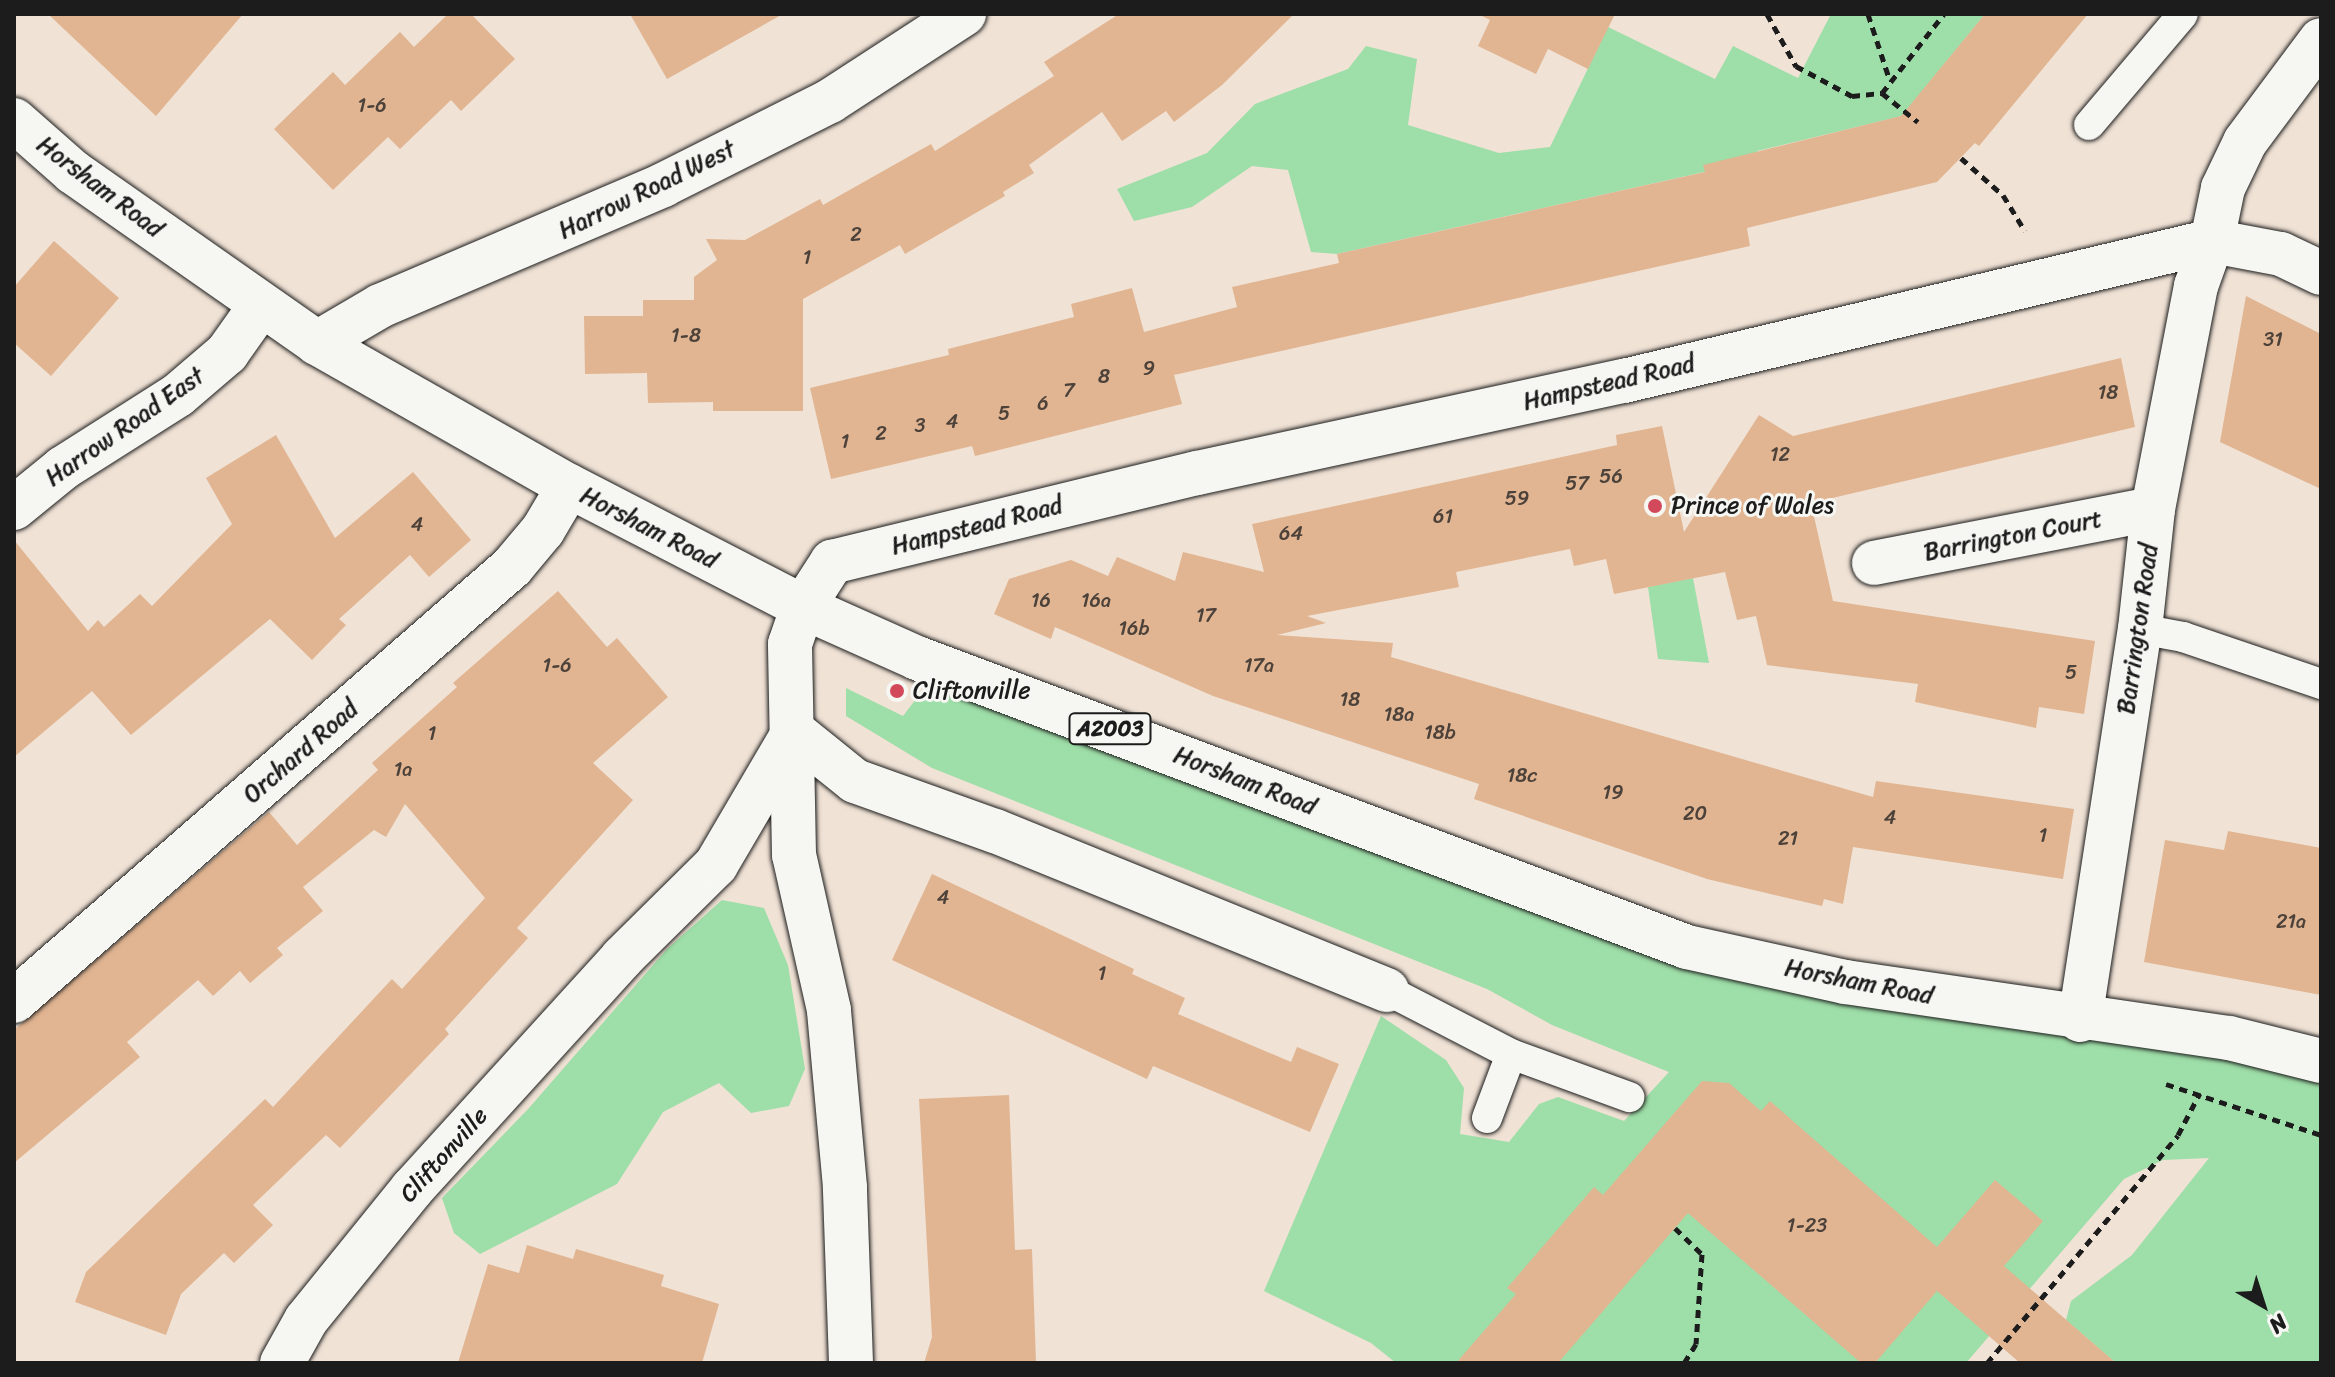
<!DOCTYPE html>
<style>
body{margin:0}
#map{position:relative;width:2335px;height:1377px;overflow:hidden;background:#f0e2d5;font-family:Sriracha,sans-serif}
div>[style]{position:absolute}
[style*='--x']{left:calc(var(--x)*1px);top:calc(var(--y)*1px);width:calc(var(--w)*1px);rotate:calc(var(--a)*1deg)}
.green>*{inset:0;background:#9edea8}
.building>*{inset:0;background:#e1b592}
.path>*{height:5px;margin-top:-2.5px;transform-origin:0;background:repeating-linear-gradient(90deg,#1c1c1c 0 8px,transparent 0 14px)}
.roads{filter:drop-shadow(0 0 2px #1c1c1c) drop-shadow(0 0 2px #1c1c1c)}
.service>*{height:30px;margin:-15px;padding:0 15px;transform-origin:15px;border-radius:15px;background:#f6f6f2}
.minor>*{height:44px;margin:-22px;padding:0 22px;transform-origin:22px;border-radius:22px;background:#f6f6f2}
.primary>*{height:44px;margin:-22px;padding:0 22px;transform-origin:22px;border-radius:22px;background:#f6f6f2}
.dots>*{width:22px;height:22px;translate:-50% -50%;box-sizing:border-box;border:4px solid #f6f6f2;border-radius:50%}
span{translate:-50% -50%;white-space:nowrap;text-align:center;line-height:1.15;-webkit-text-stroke:6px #f6f6f2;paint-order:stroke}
.number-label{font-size:20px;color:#4d423a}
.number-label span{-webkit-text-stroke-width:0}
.shield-label span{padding:2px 6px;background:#f6f6f2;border:2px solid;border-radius:6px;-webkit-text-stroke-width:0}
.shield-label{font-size:22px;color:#1c1c1c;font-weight:700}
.street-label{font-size:24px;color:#1c1c1c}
.poi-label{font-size:24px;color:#1c1c1c}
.left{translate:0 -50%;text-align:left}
.frame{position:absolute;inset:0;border:16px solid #1c1c1c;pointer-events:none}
.north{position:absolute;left:2223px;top:1265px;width:80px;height:80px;-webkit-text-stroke:6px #f6f6f2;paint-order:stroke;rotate:141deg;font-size:22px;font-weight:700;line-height:32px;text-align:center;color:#1c1c1c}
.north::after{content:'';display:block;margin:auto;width:28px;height:36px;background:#1c1c1c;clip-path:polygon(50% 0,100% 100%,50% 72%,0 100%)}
</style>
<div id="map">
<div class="green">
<div style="clip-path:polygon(1831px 14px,1985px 14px,1902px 116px,1757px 151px,1758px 160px,1337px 254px,1311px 252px,1288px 170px,1252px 166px,1192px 207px,1134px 221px,1117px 189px,1207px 153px,1255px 104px,1348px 69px,1366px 46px,1417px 59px,1408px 125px,1499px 153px,1550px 147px,1608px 27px,1715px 79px,1733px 46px,1798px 78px)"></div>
<div style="clip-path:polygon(1693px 578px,1709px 663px,1658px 659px,1648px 587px)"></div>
<div style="clip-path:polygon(926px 686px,957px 687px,1517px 901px,2220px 1055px,2321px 1083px,2321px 1363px,2116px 1363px,2066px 1320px,2071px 1301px,2132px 1255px,2209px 1158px,2163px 1160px,2124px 1179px,1966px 1363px,1396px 1363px,1371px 1343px,1264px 1291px,1381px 1016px,1446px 1060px,1464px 1088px,1460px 1134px,1509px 1142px,1539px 1104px,1558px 1097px,1624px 1121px,1669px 1072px,1552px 1025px,1487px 989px,932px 768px,846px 716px,846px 688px,903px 716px)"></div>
<div style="clip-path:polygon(722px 900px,764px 908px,788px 965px,805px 1069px,789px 1106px,751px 1113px,719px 1083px,663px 1112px,617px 1184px,480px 1254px,454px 1233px,442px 1198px,529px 1108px,667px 949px)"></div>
</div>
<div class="building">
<div style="clip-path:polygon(48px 14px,243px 14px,156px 116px)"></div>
<div style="clip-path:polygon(448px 14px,471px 14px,515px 59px,461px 111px,451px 100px,400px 149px,388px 137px,333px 190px,274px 129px,333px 72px,345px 85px,400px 32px,414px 47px)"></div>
<div style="clip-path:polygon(630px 14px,783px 14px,667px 79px)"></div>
<div style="clip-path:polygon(1119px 14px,1294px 14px,1222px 85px,1174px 122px,1166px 111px,1122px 141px,1102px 112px,1029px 165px,1034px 173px,1003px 192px,1005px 196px,905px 254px,900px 245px,803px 299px,803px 411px,713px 411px,713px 402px,648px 403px,647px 373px,585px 374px,584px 316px,643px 316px,643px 300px,694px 300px,694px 277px,717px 260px,706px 239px,745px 240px,820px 199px,823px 205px,931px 144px,935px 151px,1054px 76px,1044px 62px)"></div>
<div style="clip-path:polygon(1478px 14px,1615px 14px,1588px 69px,1548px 49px,1536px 74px,1478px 46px,1490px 20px)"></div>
<div style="clip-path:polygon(1985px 14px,2088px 14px,1979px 146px,1975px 143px,1937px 182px,1747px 228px,1750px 246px,1174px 375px,1182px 404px,975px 456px,972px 446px,831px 479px,810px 388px,949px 355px,948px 349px,1074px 317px,1071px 304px,1132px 288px,1144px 332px,1237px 307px,1232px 287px,1339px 263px,1337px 254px,1705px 172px,1703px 165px,1901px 116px)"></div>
<div style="clip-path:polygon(54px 241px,119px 298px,51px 376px,14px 343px,14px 287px)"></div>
<div style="clip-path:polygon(2246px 296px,2321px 334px,2321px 489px,2220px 442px)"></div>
<div style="clip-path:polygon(2121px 358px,2135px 427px,1811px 503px,1833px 601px,2095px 641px,2084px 714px,2039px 707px,2036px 728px,1915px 702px,1918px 684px,1767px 665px,1756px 616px,1737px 620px,1725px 572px,1614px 594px,1606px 559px,1574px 566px,1570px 549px,1456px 572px,1459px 587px,1307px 616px,1326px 623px,1277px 635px,1393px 643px,1391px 657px,1873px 797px,1876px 781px,2074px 809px,2063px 879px,1853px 847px,1843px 904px,1824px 899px,1822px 906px,1707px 879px,1474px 799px,1479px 784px,1213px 696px,1055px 627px,1051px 639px,994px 614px,1009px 579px,1071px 560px,1108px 576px,1117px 557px,1175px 581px,1183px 552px,1264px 572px,1252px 524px,1617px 445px,1616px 435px,1662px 426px,1684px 532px,1759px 415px,1793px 436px)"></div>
<div style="clip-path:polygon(276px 435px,335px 538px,413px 472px,471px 540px,429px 577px,410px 555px,339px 619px,346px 625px,312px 660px,270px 619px,131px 735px,92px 691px,14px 757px,14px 540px,88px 631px,98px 620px,104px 627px,140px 594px,152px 606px,232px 524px,206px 478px)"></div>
<div style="clip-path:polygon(558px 591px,607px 647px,617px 638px,668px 697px,593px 763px,633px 800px,517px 928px,528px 938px,445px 1029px,449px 1034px,340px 1148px,326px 1135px,253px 1205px,273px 1225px,234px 1263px,224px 1253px,181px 1294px,166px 1335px,75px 1302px,86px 1272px,265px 1099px,273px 1107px,392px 979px,402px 989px,485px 898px,405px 804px,386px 837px,374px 830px,303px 887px,323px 911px,277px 948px,283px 955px,250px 983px,240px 971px,213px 996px,198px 980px,127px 1042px,140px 1057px,14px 1163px,14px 1030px,269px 812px,297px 845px,378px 770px,372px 763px,457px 687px,453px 683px)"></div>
<div style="clip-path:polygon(2228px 831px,2321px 848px,2321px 995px,2144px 962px,2165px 840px,2224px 850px)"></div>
<div style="clip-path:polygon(932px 874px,1134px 969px,1132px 974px,1185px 998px,1178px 1014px,1291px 1062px,1297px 1047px,1339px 1064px,1310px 1132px,1153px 1066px,1147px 1079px,892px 960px)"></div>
<div style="clip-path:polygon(1702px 1081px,1729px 1083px,1761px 1111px,1770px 1101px,1937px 1247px,1995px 1180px,2043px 1221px,2004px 1266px,2116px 1363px,2020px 1363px,1937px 1291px,1875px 1363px,1861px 1363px,1688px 1213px,1558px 1363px,1456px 1363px,1516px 1294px,1507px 1288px,1594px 1187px,1603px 1195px)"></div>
<div style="clip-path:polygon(1009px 1095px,1015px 1250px,1032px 1249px,1036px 1363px,924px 1363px,932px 1337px,919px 1099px)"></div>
<div style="clip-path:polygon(527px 1245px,573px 1259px,576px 1249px,664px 1275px,661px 1286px,719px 1304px,702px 1363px,458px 1363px,488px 1264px,519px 1273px)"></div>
</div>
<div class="path">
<div style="--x:1767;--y:14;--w:60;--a:60.9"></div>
<div style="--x:1796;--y:66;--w:64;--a:28.2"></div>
<div style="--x:1852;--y:96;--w:30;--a:-6"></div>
<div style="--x:1882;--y:93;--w:46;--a:38.9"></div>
<div style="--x:1868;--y:14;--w:67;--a:71.8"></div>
<div style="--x:1882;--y:93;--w:100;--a:-51.9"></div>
<div style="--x:1961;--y:158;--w:56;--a:41.4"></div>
<div style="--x:2003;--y:195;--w:42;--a:58.6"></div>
<div style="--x:2166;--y:1084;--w:163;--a:18.2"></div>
<div style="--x:1675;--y:1228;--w:37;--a:44"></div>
<div style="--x:1702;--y:1254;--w:90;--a:93.8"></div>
<div style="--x:1696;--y:1344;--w:22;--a:122"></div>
<div style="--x:1987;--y:1363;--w:297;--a:-50"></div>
<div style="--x:2178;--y:1135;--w:47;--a:-62.4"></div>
</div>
<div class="roads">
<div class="service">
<div style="--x:2089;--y:125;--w:145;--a:-49.7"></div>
<div style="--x:2140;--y:629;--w:44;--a:10.5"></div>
<div style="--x:2183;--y:637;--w:146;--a:18.8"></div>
<div style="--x:1387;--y:990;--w:140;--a:27.3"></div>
<div style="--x:1511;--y:1054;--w:126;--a:20"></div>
<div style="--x:1487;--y:1118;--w:68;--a:-69.4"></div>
</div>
<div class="minor">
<div style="--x:317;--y:343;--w:73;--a:-30.4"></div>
<div style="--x:380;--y:306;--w:308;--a:-23.1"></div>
<div style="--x:663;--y:185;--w:187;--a:-26.7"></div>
<div style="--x:830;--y:101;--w:160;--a:-33"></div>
<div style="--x:14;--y:508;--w:63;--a:-39.2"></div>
<div style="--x:63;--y:468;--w:136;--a:-32.4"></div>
<div style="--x:178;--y:395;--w:65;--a:-40.6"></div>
<div style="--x:227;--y:353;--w:59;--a:-54.7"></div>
<div style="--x:1874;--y:563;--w:284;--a:-11"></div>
<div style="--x:794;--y:732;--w:78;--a:38.8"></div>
<div style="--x:855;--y:781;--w:149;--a:19.7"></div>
<div style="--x:995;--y:831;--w:423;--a:22.1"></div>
<div style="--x:14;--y:1001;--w:661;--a:-41.07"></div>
<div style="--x:512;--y:567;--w:48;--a:-50"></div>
<div style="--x:543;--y:530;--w:51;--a:-59.4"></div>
<div style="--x:2080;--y:1020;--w:396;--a:-81.3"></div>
<div style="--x:2140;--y:629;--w:121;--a:-83.8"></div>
<div style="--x:2153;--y:509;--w:227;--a:-79.1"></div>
<div style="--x:2196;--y:286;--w:48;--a:-70.4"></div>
<div style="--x:2212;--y:241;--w:70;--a:10.7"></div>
<div style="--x:2281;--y:254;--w:44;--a:25.4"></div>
<div style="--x:282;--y:1363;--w:49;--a:-60.8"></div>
<div style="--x:306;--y:1320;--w:169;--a:-51"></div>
<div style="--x:412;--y:1189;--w:312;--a:-47.7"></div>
<div style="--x:622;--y:958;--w:132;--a:-44.7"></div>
<div style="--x:716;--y:865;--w:152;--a:-59.6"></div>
<div style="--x:851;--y:1363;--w:176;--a:-92"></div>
<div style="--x:845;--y:1187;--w:178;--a:-95.2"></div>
<div style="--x:829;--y:1010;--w:159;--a:-102.7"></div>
<div style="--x:794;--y:855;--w:211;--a:-91.1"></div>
<div style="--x:790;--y:644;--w:39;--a:-71"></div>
<div style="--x:803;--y:607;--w:54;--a:-57.2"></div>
<div style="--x:832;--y:562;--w:376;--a:-13.7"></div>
<div style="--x:1197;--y:473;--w:437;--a:-12.2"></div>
<div style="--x:1624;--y:381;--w:604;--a:-13.39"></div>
<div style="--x:2212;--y:241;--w:54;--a:-78.3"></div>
<div style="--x:2223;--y:188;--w:51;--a:-64.4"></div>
<div style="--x:2245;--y:142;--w:127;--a:-53.3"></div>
</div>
<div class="primary">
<div style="--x:14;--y:120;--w:79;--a:41.4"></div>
<div style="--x:73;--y:172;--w:298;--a:35"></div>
<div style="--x:317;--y:343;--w:290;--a:29.6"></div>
<div style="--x:569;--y:486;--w:263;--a:27.3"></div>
<div style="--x:803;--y:607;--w:125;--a:24.1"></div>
<div style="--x:917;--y:658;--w:822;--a:20.57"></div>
<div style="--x:1687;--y:947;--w:162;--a:12.5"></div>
<div style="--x:1845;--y:982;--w:388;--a:8.3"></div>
<div style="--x:2229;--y:1038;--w:95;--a:14"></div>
</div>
</div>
<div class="dots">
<div style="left:1655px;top:506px;background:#d1495b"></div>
<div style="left:897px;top:691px;background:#d1495b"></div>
</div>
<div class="number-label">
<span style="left:372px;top:105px">1-6</span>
<span style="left:856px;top:234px">2</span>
<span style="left:807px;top:257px">1</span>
<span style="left:686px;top:335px">1-8</span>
<span style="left:2273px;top:339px">31</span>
<span style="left:1149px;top:368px">9</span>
<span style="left:1104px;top:376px">8</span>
<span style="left:1069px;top:390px">7</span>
<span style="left:2108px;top:392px">18</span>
<span style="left:1043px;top:403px">6</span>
<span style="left:1004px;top:413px">5</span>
<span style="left:952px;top:421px">4</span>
<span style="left:920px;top:425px">3</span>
<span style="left:881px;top:433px">2</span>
<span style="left:845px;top:441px">1</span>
<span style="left:1780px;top:454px">12</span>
<span style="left:1611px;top:476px">56</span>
<span style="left:1577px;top:483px">57</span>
<span style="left:1517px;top:498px">59</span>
<span style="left:1443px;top:516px">61</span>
<span style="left:417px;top:524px">4</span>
<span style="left:1291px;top:533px">64</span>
<span style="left:1041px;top:600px">16</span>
<span style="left:1096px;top:600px">16a</span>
<span style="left:1206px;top:615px">17</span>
<span style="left:1134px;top:628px">16b</span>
<span style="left:557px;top:665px">1-6</span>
<span style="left:1259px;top:665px">17a</span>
<span style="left:2071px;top:672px">5</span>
<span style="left:1350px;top:699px">18</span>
<span style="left:1399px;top:714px">18a</span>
<span style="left:1440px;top:732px">18b</span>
<span style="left:432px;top:733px">1</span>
<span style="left:403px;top:769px">1a</span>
<span style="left:1522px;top:775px">18c</span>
<span style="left:1613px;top:792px">19</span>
<span style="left:1695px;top:813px">20</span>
<span style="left:1890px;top:817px">4</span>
<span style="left:2043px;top:835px">1</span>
<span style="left:1788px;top:838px">21</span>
<span style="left:943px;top:897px">4</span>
<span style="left:2291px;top:921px">21a</span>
<span style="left:1102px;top:973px">1</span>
<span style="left:1807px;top:1225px">1-23</span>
</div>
<div class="shield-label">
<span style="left:1110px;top:729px">A2003</span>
</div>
<div class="street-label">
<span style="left:100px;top:187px;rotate:37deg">Horsham Road</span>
<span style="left:647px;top:190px;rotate:-26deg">Harrow Road West</span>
<span style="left:1609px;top:383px;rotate:-13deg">Hampstead Road</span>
<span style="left:125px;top:427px;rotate:-35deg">Harrow Road East</span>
<span style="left:977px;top:526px;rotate:-14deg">Hampstead Road</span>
<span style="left:649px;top:528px;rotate:27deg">Horsham Road</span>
<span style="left:2013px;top:536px;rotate:-11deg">Barrington Court</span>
<span style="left:2138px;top:629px;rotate:-82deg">Barrington Road</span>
<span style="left:301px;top:752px;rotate:-41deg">Orchard Road</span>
<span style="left:1245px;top:781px;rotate:21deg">Horsham Road</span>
<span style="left:1859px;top:982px;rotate:11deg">Horsham Road</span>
<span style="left:444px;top:1155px;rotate:-48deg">Cliftonville</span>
</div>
<div class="poi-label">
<span class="left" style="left:1671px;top:506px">Prince of Wales</span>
<span class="left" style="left:913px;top:691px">Cliftonville</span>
</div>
<div class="frame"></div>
<div class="north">N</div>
</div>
